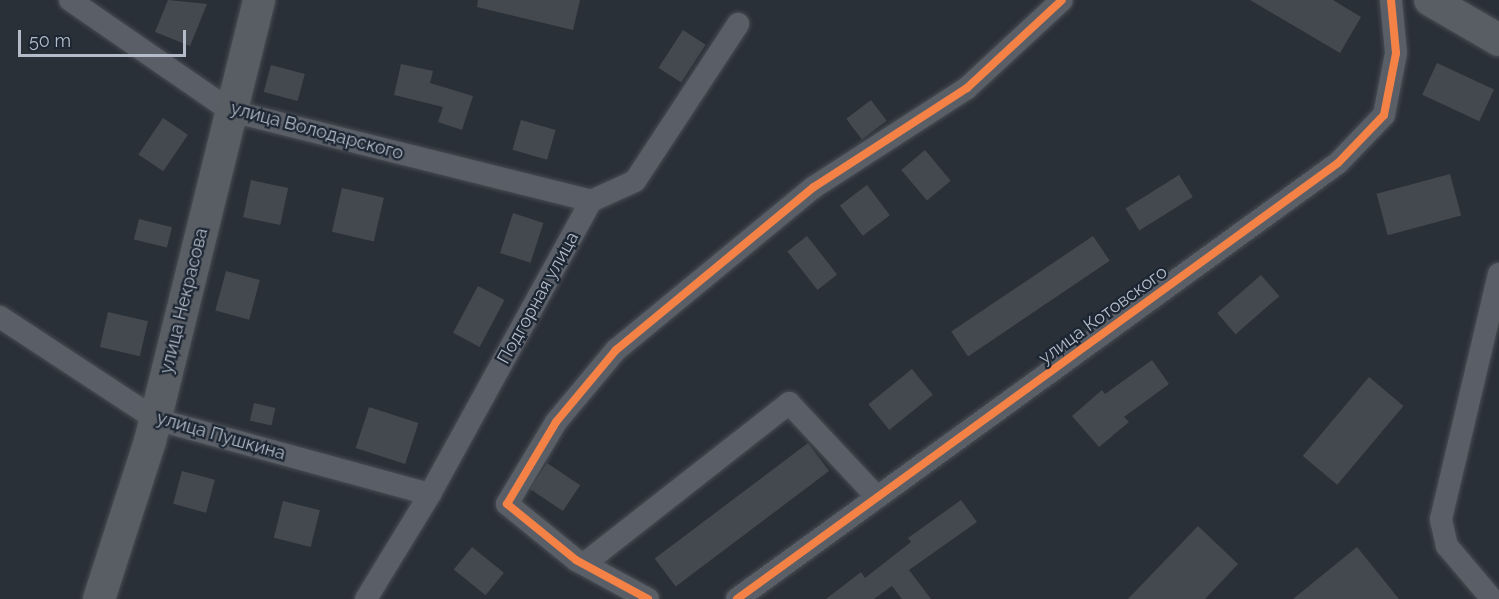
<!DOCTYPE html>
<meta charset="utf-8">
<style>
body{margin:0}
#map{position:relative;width:1499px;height:599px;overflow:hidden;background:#2a3038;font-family:Raleway,sans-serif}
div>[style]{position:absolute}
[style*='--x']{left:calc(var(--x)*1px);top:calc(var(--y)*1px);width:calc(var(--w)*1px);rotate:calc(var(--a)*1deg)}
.building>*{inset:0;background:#444950;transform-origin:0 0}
.roads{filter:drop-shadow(0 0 2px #484c53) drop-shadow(0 0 2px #484c53)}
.street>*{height:22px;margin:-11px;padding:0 11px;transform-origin:11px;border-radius:11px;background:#5a5e66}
.secondary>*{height:32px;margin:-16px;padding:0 16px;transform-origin:16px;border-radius:16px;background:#595d64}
.cycleway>*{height:8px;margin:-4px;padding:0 4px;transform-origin:4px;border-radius:4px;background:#f48246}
span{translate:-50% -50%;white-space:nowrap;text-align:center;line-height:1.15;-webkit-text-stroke:4.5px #1d2633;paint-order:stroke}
.street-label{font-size:18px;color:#b4bcc9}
.scale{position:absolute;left:18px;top:30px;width:168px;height:27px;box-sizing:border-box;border:3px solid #b4bcc9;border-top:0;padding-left:8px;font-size:18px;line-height:21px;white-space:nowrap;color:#b4bcc9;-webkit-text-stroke:4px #1d2633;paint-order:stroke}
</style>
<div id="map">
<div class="building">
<div style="clip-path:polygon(168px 0,207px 4px,190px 46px,155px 32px)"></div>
<div style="clip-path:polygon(478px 0,580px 0,573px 30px,477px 7px)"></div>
<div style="clip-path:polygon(1250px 0,1333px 0,1361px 17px,1340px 53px)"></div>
<div style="left:683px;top:30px;width:27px;height:45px;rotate:33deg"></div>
<div style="left:1437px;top:63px;width:63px;height:35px;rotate:25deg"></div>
<div style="clip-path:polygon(401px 64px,433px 71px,430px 83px,473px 96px,462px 130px,438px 122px,443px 107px,394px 95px)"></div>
<div style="left:271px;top:65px;width:35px;height:28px;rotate:15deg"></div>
<div style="left:871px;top:100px;width:26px;height:31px;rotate:53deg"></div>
<div style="left:163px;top:118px;width:30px;height:44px;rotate:34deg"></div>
<div style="left:521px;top:120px;width:36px;height:31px;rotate:16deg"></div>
<div style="left:925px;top:150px;width:40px;height:31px;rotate:50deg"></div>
<div style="left:1450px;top:174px;width:43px;height:76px;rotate:75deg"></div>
<div style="left:1179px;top:175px;width:26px;height:63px;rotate:58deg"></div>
<div style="left:251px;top:180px;width:38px;height:38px;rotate:12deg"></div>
<div style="left:867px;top:185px;width:38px;height:34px;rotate:53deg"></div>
<div style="left:342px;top:188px;width:43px;height:45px;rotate:13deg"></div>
<div style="left:513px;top:213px;width:32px;height:42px;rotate:18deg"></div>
<div style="left:139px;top:219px;width:34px;height:21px;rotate:14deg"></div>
<div style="left:807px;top:236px;width:49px;height:25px;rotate:52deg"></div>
<div style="left:1093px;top:236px;width:30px;height:171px;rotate:56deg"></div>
<div style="left:226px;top:271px;width:35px;height:41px;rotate:15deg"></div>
<div style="left:1261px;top:275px;width:28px;height:58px;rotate:49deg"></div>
<div style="left:478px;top:286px;width:30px;height:53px;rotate:28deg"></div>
<div style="left:108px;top:312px;width:41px;height:36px;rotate:13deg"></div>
<div style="clip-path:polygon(1152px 360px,1169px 384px,1124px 417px,1129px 422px,1099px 447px,1072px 416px,1102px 390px,1105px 394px)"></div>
<div style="left:912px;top:369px;width:33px;height:56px;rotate:51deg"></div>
<div style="left:1369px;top:377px;width:45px;height:103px;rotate:40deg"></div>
<div style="left:254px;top:403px;width:22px;height:18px;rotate:13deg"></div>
<div style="left:369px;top:407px;width:52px;height:43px;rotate:18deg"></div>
<div style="left:808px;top:443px;width:35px;height:192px;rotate:53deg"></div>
<div style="left:547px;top:463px;width:40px;height:31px;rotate:34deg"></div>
<div style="left:182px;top:471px;width:34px;height:34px;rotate:15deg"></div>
<div style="clip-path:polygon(961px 500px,977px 522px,909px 570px,931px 599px,902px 599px,892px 586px,874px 599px,826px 599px,861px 572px,865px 578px,911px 542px,908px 538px)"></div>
<div style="left:283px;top:501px;width:38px;height:38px;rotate:14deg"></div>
<div style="clip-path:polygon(1198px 526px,1238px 564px,1205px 599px,1128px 599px)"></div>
<div style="left:472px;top:547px;width:41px;height:29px;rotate:39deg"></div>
<div style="clip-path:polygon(1357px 547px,1399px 599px,1293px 599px)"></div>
</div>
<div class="roads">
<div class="street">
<div style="--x:70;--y:0;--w:196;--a:34.6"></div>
<div style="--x:231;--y:111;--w:371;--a:14"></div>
<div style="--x:0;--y:317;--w:186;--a:33.3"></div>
<div style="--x:155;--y:419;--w:285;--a:15.3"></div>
<div style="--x:584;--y:564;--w:261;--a:-38.1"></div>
<div style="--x:789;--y:403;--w:129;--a:46.9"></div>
<div style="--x:366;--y:599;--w:123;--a:-58.6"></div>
<div style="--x:430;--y:494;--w:334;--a:-61.2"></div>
<div style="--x:591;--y:201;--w:48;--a:-24.4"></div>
<div style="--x:635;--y:181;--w:188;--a:-56.7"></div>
<div style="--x:648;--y:599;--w:82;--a:-151.6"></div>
<div style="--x:576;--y:560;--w:89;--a:-140.9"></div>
<div style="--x:507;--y:504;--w:96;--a:-59.1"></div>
<div style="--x:556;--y:422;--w:94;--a:-50.2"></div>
<div style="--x:616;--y:350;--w:256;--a:-39.5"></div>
<div style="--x:814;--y:187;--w:182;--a:-32.9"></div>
<div style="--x:967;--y:88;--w:129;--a:-42.8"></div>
<div style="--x:737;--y:599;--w:742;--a:-35.96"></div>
<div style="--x:1338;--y:163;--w:66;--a:-46.2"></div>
<div style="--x:1384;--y:115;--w:63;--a:-79"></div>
<div style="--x:1396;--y:53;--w:53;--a:-95.4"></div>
<div style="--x:1492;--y:599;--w:70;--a:-130.3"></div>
<div style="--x:1447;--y:546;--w:28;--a:-103"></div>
<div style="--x:1441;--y:519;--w:252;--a:-76.7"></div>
</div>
<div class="secondary">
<div style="--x:1430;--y:0;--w:80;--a:30.1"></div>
<div style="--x:99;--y:599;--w:166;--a:-72.1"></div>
<div style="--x:150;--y:441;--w:454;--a:-76.1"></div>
</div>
</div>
<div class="cycleway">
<div style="--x:648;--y:599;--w:82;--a:-151.6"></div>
<div style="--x:576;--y:560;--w:89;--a:-140.9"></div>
<div style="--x:507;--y:504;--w:96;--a:-59.1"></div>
<div style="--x:556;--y:422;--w:94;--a:-50.2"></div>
<div style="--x:616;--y:350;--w:256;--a:-39.5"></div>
<div style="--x:814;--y:187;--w:182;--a:-32.9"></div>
<div style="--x:967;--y:88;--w:129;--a:-42.8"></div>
<div style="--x:737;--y:599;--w:742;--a:-35.96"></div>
<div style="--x:1338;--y:163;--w:66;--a:-46.2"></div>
<div style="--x:1384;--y:115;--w:63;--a:-79"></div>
<div style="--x:1396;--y:53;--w:53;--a:-95.4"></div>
</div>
<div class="street-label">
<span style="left:317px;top:131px;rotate:15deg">улица Володарского</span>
<span style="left:538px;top:298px;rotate:-61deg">Подгорная улица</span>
<span style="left:184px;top:301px;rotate:-76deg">улица Некрасова</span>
<span style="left:1103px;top:315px;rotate:-36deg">улица Котовского</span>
<span style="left:221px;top:436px;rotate:16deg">улица Пушкина</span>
</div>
<div class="scale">50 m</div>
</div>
